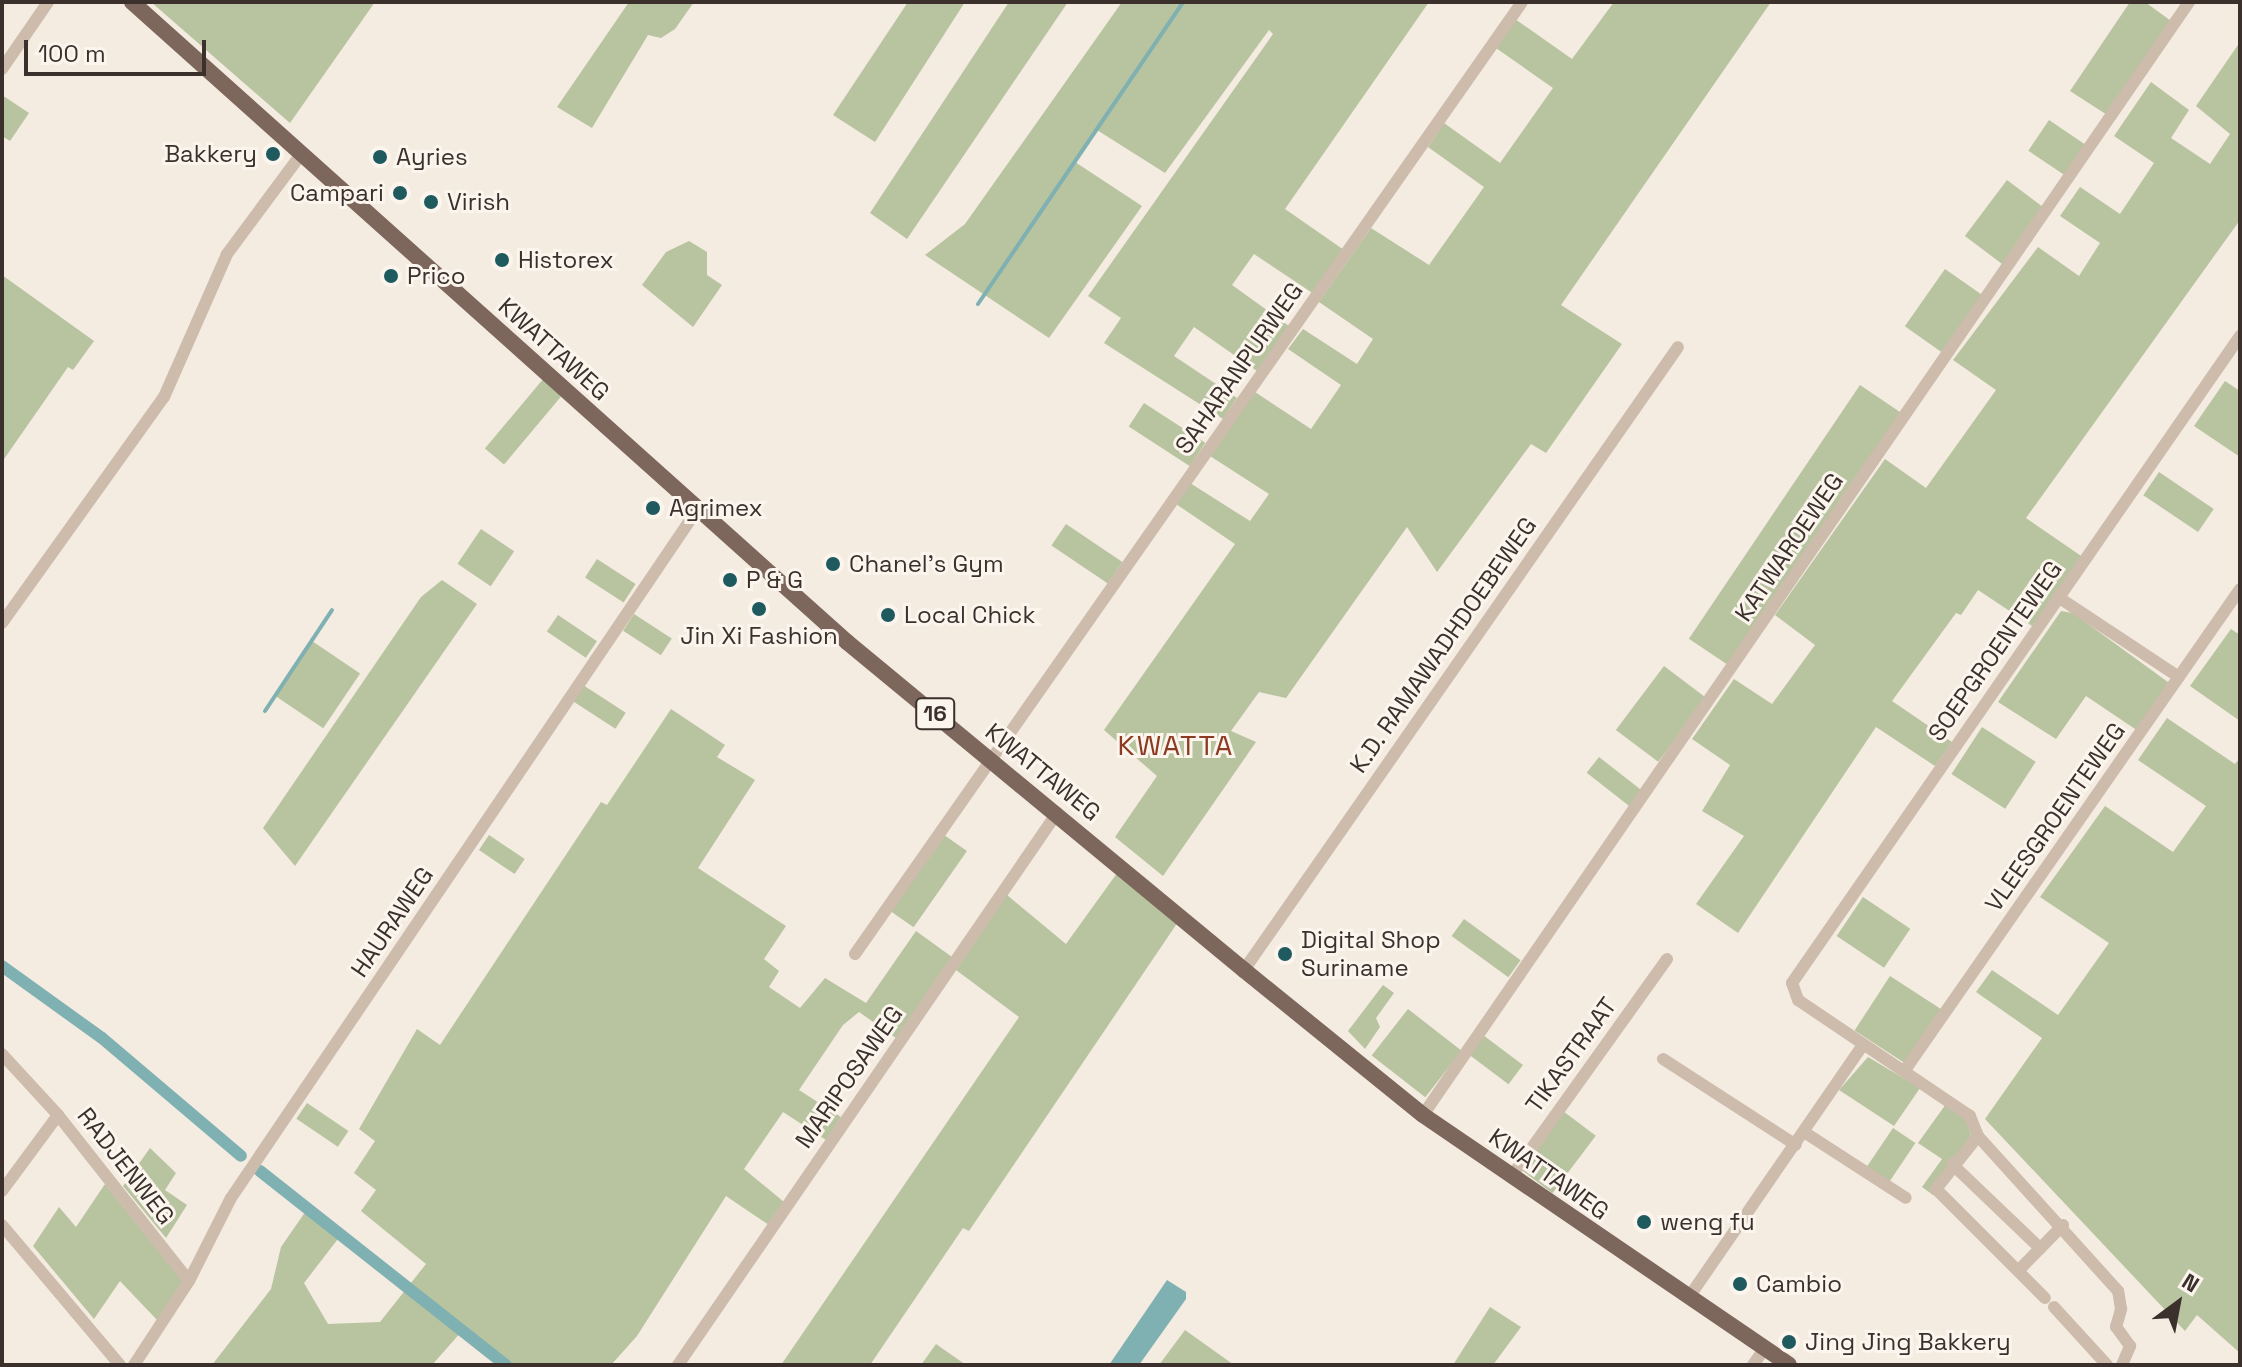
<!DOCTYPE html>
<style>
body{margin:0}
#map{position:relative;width:2242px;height:1367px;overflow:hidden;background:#f4ebe1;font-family:"Space Grotesk",sans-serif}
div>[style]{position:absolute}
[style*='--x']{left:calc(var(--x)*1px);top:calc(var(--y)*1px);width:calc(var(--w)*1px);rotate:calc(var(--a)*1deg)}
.green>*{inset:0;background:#b8c4a0;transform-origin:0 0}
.water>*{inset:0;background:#7fb0b2}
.stream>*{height:4px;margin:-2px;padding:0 2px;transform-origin:2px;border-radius:2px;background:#7fb0b2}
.canal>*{height:12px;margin:-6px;padding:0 6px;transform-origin:6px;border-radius:6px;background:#7fb0b2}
.minor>*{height:12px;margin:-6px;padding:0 6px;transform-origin:6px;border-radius:6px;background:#cdbbac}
.major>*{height:16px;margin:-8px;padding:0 8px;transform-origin:8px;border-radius:8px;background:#7d675c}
.dots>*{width:22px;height:22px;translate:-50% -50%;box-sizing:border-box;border:4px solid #fbf5ee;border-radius:50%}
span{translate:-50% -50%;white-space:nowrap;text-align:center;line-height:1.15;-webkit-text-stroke:6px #fbf5ee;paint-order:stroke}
.shield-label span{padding:2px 6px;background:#fbf5ee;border:2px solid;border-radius:6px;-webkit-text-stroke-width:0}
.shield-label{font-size:22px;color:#3b302b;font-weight:700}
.poi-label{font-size:24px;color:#3b302b}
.right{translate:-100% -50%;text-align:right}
.left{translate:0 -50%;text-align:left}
.street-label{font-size:24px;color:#3b302b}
.quarter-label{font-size:28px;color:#8c3b22;letter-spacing:2px}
.frame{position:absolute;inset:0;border:4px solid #3b302b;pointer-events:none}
.north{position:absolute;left:2138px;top:1263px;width:80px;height:80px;-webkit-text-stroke:6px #fbf5ee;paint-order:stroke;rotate:32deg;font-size:22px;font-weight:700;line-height:32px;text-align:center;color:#3b302b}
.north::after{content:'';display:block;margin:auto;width:28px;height:36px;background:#3b302b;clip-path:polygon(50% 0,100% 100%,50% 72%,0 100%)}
.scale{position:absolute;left:24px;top:40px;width:182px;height:36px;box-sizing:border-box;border:4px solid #3b302b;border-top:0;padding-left:10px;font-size:24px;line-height:28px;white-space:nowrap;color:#3b302b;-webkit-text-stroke:6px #fbf5ee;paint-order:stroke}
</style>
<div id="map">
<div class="green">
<div style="clip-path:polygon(151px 2px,375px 2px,290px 123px)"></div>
<div style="clip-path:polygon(629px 2px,694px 2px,675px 29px,661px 38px,648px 35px,592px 128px,557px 107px)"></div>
<div style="clip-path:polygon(908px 2px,965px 2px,875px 142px,833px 115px)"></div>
<div style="clip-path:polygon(1009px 2px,1068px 2px,907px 239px,870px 213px)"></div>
<div style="clip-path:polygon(1122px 2px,1429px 2px,1285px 209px,1344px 250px,1314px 294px,1254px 254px,1232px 285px,1289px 326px,1257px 371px,1194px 327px,1174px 356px,1237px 398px,1223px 419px,1104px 343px,1121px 318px,1088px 296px,1273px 34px,1269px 30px,1165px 173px,1097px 130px,1075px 162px,1142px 206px,1049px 338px,925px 255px,965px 224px)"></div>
<div style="clip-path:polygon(1614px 2px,1771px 2px,1561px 305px,1622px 344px,1546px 453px,1531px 444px,1437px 572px,1407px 527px,1286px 698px,1259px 692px,1231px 731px,1256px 742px,1163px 876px,1115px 837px,1157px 776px,1104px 730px,1235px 544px,1176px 504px,1190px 483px,1250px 521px,1269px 494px,1210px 456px,1255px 392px,1311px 429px,1341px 385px,1288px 349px,1303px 329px,1357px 364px,1373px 339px,1319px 302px,1371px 228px,1429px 265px,1484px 187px,1428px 147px,1444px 123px,1500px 163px,1553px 88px,1496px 48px,1515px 19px,1572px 59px)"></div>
<div style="clip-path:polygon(2130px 2px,2145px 2px,2178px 26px,2115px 120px,2070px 91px)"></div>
<div style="clip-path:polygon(2240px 42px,2240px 220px,2026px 518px,2087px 560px,2038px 630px,1978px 590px,1961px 615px,1956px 613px,1892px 701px,1952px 742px,1935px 766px,1876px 727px,1738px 933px,1696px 904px,1744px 836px,1702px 811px,1730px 765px,1692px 739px,1734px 679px,1772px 704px,1815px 645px,1775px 615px,1885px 459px,1926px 488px,1996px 390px,1953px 360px,2038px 247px,2079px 276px,2100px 243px,2060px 216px,2080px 187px,2120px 214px,2154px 163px,2114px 136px,2151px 82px,2189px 110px,2171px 138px,2210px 164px,2230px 134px,2196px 106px)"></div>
<div style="clip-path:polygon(2px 95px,29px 113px,10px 141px,2px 136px)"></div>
<div style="left:2049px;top:120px;width:53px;height:37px;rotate:34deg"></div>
<div style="left:2007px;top:180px;width:54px;height:70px;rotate:37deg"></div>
<div style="clip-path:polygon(689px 241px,707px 252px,707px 275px,722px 285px,693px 327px,642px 285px,666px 252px)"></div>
<div style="left:1945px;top:269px;width:52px;height:70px;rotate:35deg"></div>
<div style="clip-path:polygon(2px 275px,94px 341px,73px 370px,68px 367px,2px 462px)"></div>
<div style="left:544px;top:378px;width:25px;height:92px;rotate:40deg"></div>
<div style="clip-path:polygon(2225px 381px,2240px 391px,2240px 457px,2194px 426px)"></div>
<div style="left:1860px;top:385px;width:53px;height:306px;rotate:34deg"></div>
<div style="left:1144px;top:403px;width:73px;height:28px;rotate:33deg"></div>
<div style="left:2159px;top:472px;width:66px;height:28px;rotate:34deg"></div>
<div style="left:1066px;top:524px;width:68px;height:26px;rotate:34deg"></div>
<div style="left:481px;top:529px;width:40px;height:42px;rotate:34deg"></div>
<div style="left:597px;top:559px;width:46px;height:22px;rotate:33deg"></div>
<div style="clip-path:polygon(442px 580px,477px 604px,295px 866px,263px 828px,421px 597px)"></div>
<div style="clip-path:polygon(2061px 611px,2073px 613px,2172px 685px,2144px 735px,2086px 696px,2056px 739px,1998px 702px)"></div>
<div style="left:634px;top:614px;width:45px;height:20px;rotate:33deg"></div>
<div style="left:558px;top:615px;width:47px;height:20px;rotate:34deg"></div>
<div style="clip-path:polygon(2231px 629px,2240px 635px,2240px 721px,2190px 686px)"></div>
<div style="left:312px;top:641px;width:58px;height:66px;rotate:34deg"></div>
<div style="left:1664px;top:666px;width:53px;height:80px;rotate:37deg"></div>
<div style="left:583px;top:685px;width:51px;height:19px;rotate:33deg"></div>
<div style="clip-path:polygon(671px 709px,725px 745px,717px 757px,755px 780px,698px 868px,786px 926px,764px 959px,779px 971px,769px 987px,800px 1008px,825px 978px,866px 1003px,916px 931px,952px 957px,896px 1038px,859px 1012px,843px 1025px,799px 1090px,841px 1117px,826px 1140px,783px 1112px,744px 1169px,784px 1202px,769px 1225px,726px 1196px,637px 1336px,611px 1365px,506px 1365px,462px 1331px,432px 1365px,212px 1365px,271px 1289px,281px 1247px,308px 1208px,341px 1235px,304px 1283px,328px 1324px,380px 1322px,426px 1264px,361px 1211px,376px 1190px,354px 1173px,375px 1141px,359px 1129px,417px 1029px,440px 1045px,601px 802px,607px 805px)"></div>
<div style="clip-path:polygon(2167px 718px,2235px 764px,2240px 758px,2240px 1353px,2197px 1315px,2185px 1331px,1985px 1119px,2042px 1038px,1976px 992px,1992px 970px,2058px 1015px,2109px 943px,2040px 897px,2105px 806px,2173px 852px,2206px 806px,2138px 760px)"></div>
<div style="left:1982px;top:727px;width:64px;height:56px;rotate:33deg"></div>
<div style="left:1599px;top:757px;width:54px;height:20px;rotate:38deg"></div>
<div style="left:489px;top:835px;width:43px;height:18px;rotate:34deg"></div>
<div style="left:944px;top:835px;width:28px;height:93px;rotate:35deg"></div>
<div style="clip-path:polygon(1120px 869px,1180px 919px,969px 1231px,963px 1228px,870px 1365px,781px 1365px,1019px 1017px,956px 970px,1007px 895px,1066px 944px)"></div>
<div style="left:1863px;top:897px;width:57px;height:47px;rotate:34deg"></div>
<div style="left:1464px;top:919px;width:70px;height:21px;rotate:36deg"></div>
<div style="left:1890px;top:976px;width:68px;height:65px;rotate:33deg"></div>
<div style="clip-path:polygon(1383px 985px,1394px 993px,1376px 1018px,1380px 1027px,1365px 1049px,1348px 1031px)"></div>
<div style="left:1408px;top:1009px;width:68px;height:59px;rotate:38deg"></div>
<div style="left:1483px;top:1035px;width:50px;height:24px;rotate:37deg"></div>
<div style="clip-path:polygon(1868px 1057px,1920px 1088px,1894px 1126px,1839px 1090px)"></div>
<div style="left:307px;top:1103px;width:50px;height:19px;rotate:34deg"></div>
<div style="clip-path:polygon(1946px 1104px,1965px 1116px,1973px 1142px,1933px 1195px,1922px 1187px,1942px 1159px,1918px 1143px)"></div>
<div style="left:1563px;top:1111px;width:41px;height:72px;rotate:37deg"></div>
<div style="left:1893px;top:1128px;width:27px;height:48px;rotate:34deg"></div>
<div style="clip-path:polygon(150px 1148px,176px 1173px,165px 1190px,187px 1205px,166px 1238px,123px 1186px)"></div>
<div style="clip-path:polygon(105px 1184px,183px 1282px,158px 1321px,120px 1281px,94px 1319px,33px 1246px,59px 1207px,76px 1227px)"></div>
<div style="clip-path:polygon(1490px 1307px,1521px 1327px,1493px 1365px,1453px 1365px)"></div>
<div style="clip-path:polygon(1185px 1330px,1234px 1365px,1159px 1365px)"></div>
<div style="clip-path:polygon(936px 1344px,966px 1365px,921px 1365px)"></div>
</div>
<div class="water">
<div style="clip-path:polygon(1167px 1280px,1186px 1292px,1186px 1299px,1139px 1365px,1109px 1365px)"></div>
</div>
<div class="stream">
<div style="--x:978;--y:304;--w:365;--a:-55.8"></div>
<div style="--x:265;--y:711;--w:121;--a:-56.4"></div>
</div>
<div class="canal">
<div style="--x:2;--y:966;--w:123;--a:35.8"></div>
<div style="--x:102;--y:1038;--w:182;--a:40.3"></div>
<div style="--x:260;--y:1171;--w:313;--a:38.3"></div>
</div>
<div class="minor">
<div style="--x:2;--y:69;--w:81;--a:-55.5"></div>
<div style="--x:2058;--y:597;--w:145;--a:33.5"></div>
<div style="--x:2;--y:623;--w:278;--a:-54.4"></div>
<div style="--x:164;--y:397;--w:156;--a:-66.2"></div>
<div style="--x:227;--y:254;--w:126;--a:-53.4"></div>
<div style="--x:855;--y:954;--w:1162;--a:-54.98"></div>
<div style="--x:1244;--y:970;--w:759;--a:-55.14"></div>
<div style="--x:2;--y:1054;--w:83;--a:47.4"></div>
<div style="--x:58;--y:1115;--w:211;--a:51.7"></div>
<div style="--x:1663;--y:1059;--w:158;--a:32.9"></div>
<div style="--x:1905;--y:1070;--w:586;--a:-55.14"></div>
<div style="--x:1423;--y:1115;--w:1351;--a:-55.46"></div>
<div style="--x:1804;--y:1132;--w:121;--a:32.9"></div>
<div style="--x:1978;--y:1136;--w:68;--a:128.4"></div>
<div style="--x:1936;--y:1189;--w:154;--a:45"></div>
<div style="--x:1952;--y:1164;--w:122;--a:43.7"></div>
<div style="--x:1511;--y:1177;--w:268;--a:-54.4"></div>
<div style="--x:2;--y:1191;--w:94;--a:-53.6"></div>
<div style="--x:2;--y:1225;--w:183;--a:49.9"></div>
<div style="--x:2019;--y:1270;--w:63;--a:-45.6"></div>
<div style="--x:1689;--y:1297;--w:306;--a:-55.4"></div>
<div style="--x:2054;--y:1307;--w:79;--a:47.6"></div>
<div style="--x:134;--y:1365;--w:100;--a:-56.8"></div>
<div style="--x:189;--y:1281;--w:93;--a:-63.2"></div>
<div style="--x:231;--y:1198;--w:831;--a:-55.89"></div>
<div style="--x:678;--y:1365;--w:670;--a:-55.53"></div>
<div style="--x:1753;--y:1365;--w:19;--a:-55"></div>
<div style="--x:2122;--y:1365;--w:21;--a:-67"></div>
<div style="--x:2130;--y:1346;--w:24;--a:-126"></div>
<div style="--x:2116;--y:1327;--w:19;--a:-74"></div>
<div style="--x:2121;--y:1309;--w:18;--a:-99"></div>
<div style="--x:2118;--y:1291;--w:209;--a:-132.1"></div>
<div style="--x:1978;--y:1136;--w:22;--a:-112"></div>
<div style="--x:1970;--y:1116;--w:207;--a:-146"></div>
<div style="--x:1798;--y:1000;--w:18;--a:-109"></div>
<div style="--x:1792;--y:983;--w:787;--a:-55.3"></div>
</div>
<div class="major">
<div style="--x:132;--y:2;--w:960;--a:41.83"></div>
<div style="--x:847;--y:642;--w:515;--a:39.56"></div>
<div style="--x:1244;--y:970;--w:230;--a:39"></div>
<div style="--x:1423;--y:1115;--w:443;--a:34.3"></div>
</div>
<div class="dots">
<div style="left:273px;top:154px;background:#1f5a5e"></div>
<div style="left:380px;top:157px;background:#1f5a5e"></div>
<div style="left:400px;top:193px;background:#1f5a5e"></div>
<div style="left:431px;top:202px;background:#1f5a5e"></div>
<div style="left:502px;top:260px;background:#1f5a5e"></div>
<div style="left:391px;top:276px;background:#1f5a5e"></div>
<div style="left:653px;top:508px;background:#1f5a5e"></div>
<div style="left:833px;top:564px;background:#1f5a5e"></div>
<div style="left:730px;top:580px;background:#1f5a5e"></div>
<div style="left:759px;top:609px;background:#1f5a5e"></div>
<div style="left:888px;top:615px;background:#1f5a5e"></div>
<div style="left:1285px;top:954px;background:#1f5a5e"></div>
<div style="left:1644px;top:1222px;background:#1f5a5e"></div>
<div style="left:1740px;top:1284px;background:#1f5a5e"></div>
<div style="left:1789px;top:1342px;background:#1f5a5e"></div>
</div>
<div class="shield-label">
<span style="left:935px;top:714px">16</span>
</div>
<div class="poi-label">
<span class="right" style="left:257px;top:154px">Bakkery</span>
<span class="left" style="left:396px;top:157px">Ayries</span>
<span class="right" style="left:384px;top:193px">Campari</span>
<span class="left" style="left:447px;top:202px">Virish</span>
<span class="left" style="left:518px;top:260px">Historex</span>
<span class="left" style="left:407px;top:276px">Prico</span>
<span class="left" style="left:669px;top:508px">Agrimex</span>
<span class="left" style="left:849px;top:564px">Chanel's Gym</span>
<span class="left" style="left:746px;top:580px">P &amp; G</span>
<span class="left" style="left:904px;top:615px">Local Chick</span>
<span style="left:759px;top:636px">Jin Xi Fashion</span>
<span class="left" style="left:1301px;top:954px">Digital Shop<br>Suriname</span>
<span class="left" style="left:1660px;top:1222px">weng fu</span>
<span class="left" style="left:1756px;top:1284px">Cambio</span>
<span class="left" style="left:1805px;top:1342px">Jing Jing Bakkery</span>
</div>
<div class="street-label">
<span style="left:554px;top:349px;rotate:42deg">KWATTAWEG</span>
<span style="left:1239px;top:368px;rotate:-55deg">SAHARANPURWEG</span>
<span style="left:1789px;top:547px;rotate:-56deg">KATWAROEWEG</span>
<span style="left:1443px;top:645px;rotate:-55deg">K.D. RAMAWADHDOEBEWEG</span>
<span style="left:1995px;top:651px;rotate:-55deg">SOEPGROENTEWEG</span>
<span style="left:1043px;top:772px;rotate:39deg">KWATTAWEG</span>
<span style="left:2055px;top:817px;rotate:-55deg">VLEESGROENTEWEG</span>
<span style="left:392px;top:922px;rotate:-56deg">HAURAWEG</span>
<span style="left:1571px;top:1055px;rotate:-54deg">TIKASTRAAT</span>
<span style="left:849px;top:1077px;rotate:-55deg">MARIPOSAWEG</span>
<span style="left:126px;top:1166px;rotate:52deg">RADJENWEG</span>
<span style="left:1549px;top:1174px;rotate:35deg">KWATTAWEG</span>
</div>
<div class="quarter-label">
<span style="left:1176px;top:745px">KWATTA</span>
</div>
<div class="frame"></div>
<div class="north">N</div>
<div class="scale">100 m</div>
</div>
